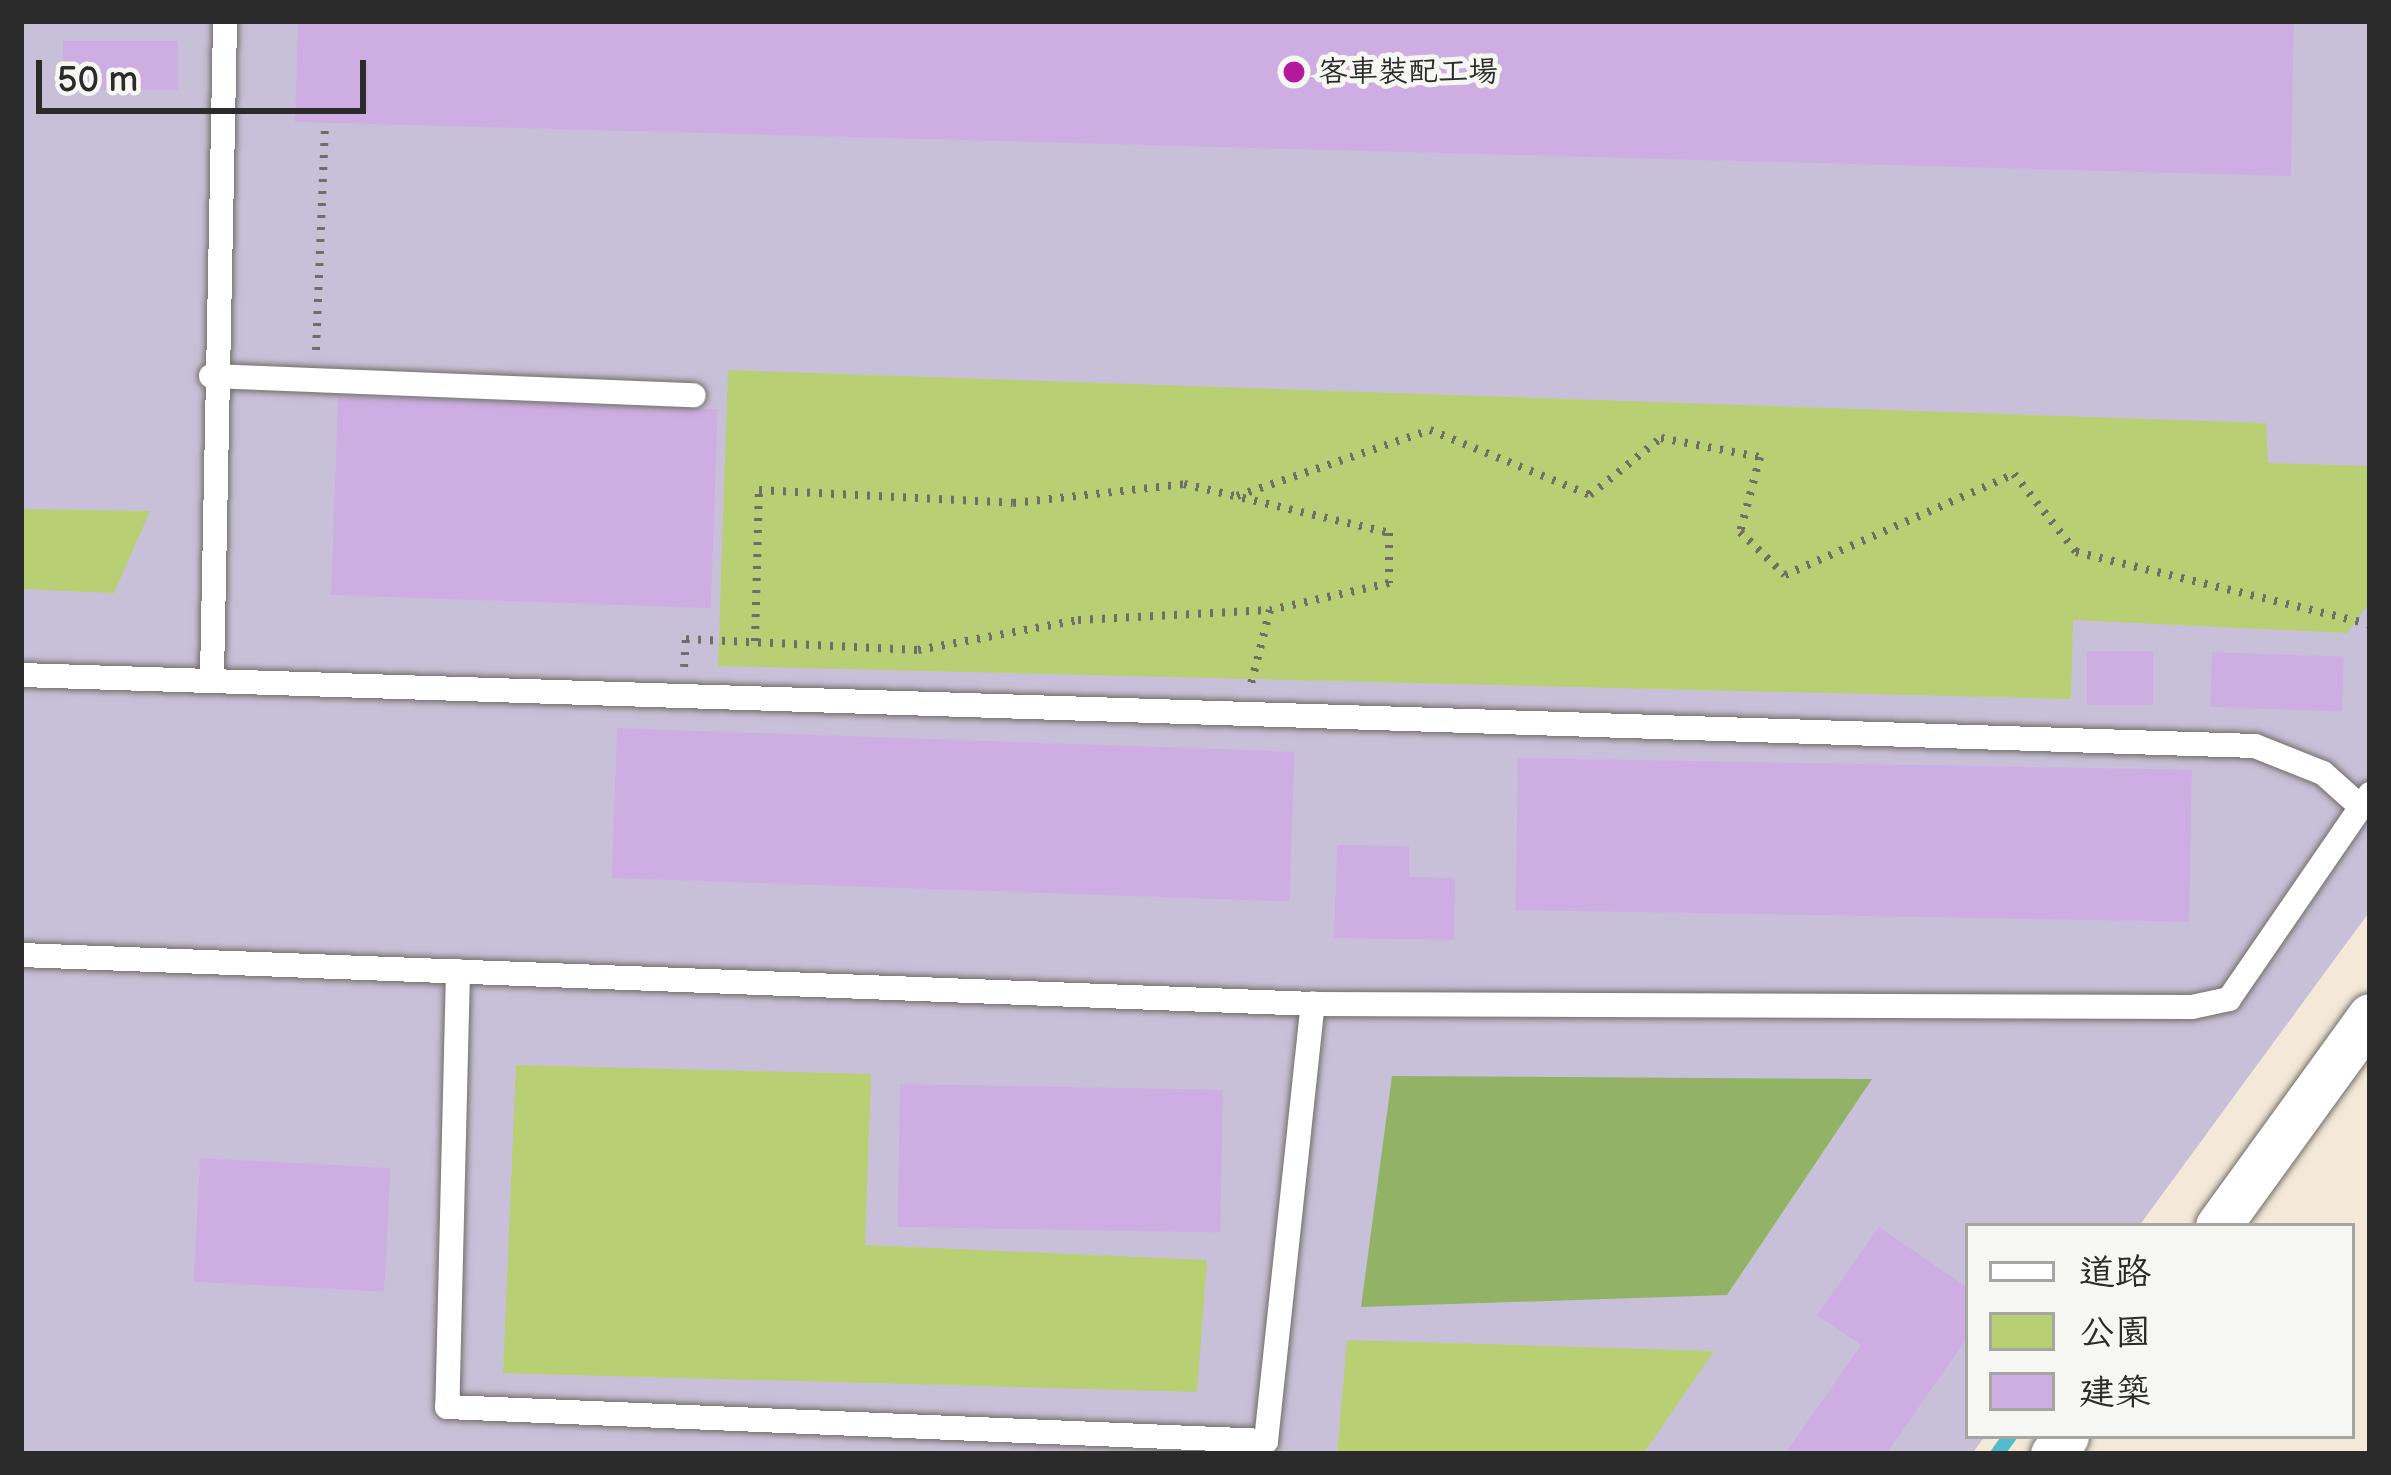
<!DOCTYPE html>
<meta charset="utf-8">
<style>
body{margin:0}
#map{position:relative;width:2391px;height:1475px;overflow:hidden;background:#f4e9d8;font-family:"Balsamiq Sans","LXGW WenKai TC",sans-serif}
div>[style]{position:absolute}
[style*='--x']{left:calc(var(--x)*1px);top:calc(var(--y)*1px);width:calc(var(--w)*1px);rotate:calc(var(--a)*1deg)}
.industrial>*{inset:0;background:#c8c0d8}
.green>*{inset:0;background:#b8cf73}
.forest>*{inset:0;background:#92b265}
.stream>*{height:14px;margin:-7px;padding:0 7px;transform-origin:7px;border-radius:7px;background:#52bccf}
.building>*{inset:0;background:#ceaee2;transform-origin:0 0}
.path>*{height:8px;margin-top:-4px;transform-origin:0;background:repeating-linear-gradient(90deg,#716e68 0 3px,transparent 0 12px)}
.roads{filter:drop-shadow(0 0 3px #716e68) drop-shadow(0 0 3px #716e68)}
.service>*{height:24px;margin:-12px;padding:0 12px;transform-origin:12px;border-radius:12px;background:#fff}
.minor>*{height:45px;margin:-22.5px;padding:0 22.5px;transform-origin:22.5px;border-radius:22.5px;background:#fff}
.dots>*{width:33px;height:33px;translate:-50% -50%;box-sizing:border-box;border:6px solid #f6f6f2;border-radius:50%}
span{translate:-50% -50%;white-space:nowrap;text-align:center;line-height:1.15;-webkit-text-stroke:10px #f6f6f2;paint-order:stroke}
.poi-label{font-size:30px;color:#2b2b2b}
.left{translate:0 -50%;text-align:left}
.frame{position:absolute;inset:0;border:24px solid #2b2b2b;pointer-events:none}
.legend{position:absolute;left:1965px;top:1223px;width:390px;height:216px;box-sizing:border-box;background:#f6f6f2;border:3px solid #a5a5a2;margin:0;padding:15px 21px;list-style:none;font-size:36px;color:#2b2b2b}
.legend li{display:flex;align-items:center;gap:24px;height:60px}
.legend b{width:60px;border:3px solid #a5a5a2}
.scale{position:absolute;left:36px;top:60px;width:330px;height:54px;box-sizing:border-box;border:6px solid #2b2b2b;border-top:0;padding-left:15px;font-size:36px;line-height:42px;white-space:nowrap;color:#2b2b2b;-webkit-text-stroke:9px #f6f6f2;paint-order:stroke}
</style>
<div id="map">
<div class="industrial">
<div style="clip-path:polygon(21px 21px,2370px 21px,2370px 911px,2139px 1226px,1968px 1226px,1968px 1436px,1985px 1436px,1972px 1454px,21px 1454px)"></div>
</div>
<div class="green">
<div style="clip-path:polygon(728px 370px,2266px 423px,2268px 463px,2370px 466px,2370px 602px,2347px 633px,2073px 620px,2071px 699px,718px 666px)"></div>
<div style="clip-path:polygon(21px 509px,150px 511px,114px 593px,21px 589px)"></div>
<div style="clip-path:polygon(516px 1065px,871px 1074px,865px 1245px,1207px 1260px,1197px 1392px,503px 1373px)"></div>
<div style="clip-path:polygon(1347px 1340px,1714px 1351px,1643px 1454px,1337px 1454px)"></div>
</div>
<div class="forest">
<div style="clip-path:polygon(1392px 1076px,1872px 1079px,1727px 1295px,1361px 1307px)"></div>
</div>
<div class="stream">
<div style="--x:1997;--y:1454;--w:22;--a:-54"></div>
</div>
<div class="building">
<div style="clip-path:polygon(298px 21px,2294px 21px,2291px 176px,295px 122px)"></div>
<div style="left:63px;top:41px;width:115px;height:49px"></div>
<div style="left:338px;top:396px;width:380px;height:199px;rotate:2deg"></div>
<div style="left:2087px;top:651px;width:66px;height:54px"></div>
<div style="left:2212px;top:652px;width:132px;height:55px;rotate:2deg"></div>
<div style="left:617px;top:728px;width:678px;height:150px;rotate:2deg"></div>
<div style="left:1518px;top:758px;width:674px;height:152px;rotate:1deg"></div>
<div style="clip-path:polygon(1337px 845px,1409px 846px,1409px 877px,1455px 878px,1454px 940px,1334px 938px)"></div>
<div style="left:900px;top:1084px;width:323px;height:143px;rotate:1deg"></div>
<div style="left:200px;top:1158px;width:191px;height:124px;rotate:3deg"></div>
<div style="clip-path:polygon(1879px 1227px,1968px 1288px,1968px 1337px,1886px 1454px,1785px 1454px,1861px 1345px,1817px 1315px)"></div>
</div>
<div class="path">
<div style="--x:316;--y:350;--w:226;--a:-87.7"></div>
<div style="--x:1237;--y:496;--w:204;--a:-18.9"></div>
<div style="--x:1430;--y:430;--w:173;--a:22.1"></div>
<div style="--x:1590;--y:495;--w:91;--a:-38.8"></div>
<div style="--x:1661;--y:438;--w:101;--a:10.9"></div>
<div style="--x:1760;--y:457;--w:78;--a:104.9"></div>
<div style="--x:1740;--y:532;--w:62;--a:43.7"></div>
<div style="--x:1785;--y:575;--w:250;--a:-23.8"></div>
<div style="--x:2014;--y:474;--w:100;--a:51.5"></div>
<div style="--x:2076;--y:552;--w:303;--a:13.8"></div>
<div style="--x:755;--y:641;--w:151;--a:-88.5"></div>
<div style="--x:759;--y:490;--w:254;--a:2.9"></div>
<div style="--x:1013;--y:503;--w:172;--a:-6.3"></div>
<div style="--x:1184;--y:484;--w:211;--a:13.4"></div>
<div style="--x:1389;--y:533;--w:50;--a:90"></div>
<div style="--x:1389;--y:583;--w:122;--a:167.2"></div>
<div style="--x:684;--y:667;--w:28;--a:-86"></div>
<div style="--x:686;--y:639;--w:232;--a:2.7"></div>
<div style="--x:918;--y:650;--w:163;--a:-10.6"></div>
<div style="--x:1078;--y:620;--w:192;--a:-3"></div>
<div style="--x:1270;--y:610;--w:76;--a:104.4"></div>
</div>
<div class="roads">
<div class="service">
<div style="--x:211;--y:376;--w:483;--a:2.3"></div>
<div style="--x:21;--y:675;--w:2235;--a:1.82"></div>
<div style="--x:2255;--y:746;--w:73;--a:21.7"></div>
<div style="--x:2323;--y:773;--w:51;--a:41.8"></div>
<div style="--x:212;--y:677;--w:656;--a:-88.86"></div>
<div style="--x:21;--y:955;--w:1293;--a:2.17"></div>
<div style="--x:1313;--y:1004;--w:879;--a:0.2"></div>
<div style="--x:2192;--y:1007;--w:38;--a:-12"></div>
<div style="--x:2229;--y:999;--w:249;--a:-55.5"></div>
<div style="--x:458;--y:971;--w:436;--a:91.4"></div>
<div style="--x:447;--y:1407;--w:820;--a:2.38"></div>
<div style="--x:1266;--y:1441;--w:440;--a:-83.9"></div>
</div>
<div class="minor">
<div style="--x:2218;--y:1226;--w:259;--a:-54.1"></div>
<div style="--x:2053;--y:1454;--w:22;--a:-54"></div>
</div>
</div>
<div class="dots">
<div style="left:1294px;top:72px;background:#b5179e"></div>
</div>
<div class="poi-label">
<span class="left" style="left:1318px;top:72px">客車裝配工場</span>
</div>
<div class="frame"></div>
<ul class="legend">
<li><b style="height:15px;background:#fff"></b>道路</li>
<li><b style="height:33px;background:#b8cf73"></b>公園</li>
<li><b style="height:33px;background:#ceaee2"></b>建築</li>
</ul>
<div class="scale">50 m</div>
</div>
